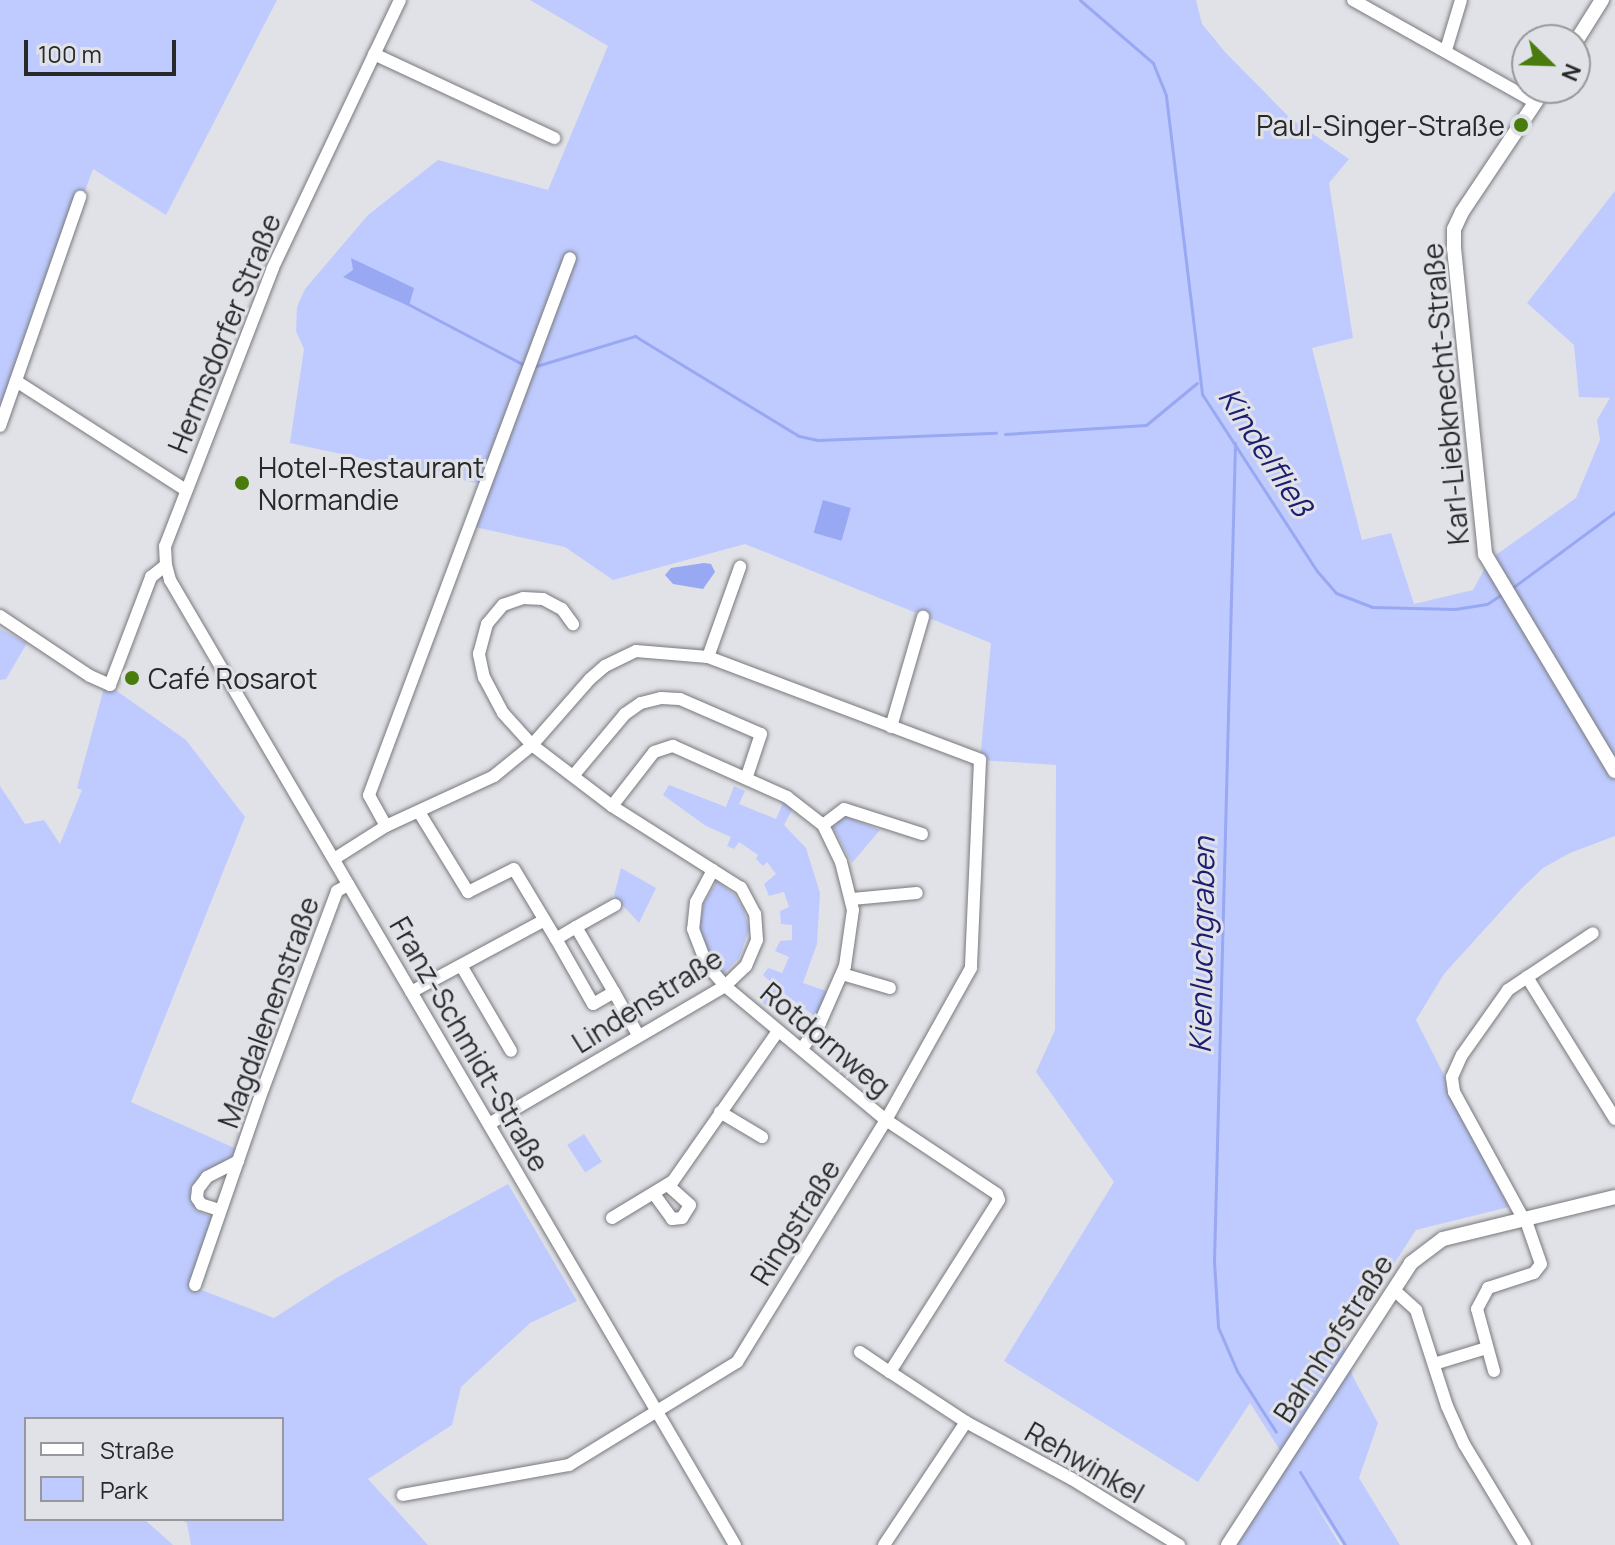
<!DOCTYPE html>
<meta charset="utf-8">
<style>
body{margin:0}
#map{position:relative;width:1615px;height:1545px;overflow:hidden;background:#e0e2e7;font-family:Manrope,sans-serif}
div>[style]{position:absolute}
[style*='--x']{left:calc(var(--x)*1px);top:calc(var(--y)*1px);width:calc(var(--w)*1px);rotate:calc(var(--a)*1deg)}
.green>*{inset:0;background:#bfcbfe;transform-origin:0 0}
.water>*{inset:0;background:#98a8f2;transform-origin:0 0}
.stream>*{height:3px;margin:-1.5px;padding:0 1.5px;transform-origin:1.5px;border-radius:1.5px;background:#98a8f2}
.roads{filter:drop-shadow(0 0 2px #78797d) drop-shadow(0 0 2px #78797d)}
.minor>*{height:12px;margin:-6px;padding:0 6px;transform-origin:6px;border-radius:6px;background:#fff}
.tertiary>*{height:14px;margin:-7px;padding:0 7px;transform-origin:7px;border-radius:7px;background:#fff}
.dots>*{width:22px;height:22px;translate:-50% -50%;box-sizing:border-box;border:4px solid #e0e2e7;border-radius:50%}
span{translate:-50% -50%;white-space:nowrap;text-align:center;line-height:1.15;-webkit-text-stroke:6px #e0e2e7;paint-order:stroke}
.poi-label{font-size:28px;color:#28292b}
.right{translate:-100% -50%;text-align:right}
.left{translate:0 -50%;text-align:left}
.street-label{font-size:28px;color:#28292b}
.water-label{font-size:30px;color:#1c1c70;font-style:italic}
.legend{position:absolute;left:24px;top:1417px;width:260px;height:104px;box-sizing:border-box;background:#e0e2e7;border:2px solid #96989c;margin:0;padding:10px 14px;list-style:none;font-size:24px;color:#28292b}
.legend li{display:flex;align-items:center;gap:16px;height:40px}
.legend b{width:40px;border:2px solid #96989c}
.north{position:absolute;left:1511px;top:24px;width:80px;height:80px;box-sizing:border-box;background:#e0e2e7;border:2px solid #96989c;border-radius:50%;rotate:113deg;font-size:22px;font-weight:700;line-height:32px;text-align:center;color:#28292b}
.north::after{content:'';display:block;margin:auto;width:28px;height:36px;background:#497c0c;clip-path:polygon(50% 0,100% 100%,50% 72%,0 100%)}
.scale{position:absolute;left:24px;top:40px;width:152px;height:36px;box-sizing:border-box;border:4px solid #28292b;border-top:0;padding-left:10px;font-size:24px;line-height:28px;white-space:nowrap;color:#28292b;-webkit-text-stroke:6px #e0e2e7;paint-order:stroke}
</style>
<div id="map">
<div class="green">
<div style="clip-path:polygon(0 0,277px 0,166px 215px,93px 169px,0 426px)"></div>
<div style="clip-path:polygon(530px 0,1196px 0,1202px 24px,1225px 52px,1290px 118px,1349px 159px,1329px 183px,1353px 338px,1312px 348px,1362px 540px,1391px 533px,1414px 604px,1473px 590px,1490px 559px,1576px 498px,1600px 440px,1597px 420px,1610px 398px,1579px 397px,1574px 345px,1527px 303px,1615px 191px,1615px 836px,1570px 853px,1543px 868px,1521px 889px,1444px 974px,1416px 1020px,1444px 1075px,1450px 1095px,1509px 1207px,1416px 1230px,1343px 1342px,1353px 1377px,1378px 1423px,1359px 1478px,1400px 1545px,1343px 1545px,1311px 1497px,1340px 1545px,1234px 1545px,1285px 1458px,1250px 1403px,1198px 1482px,1004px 1361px,1114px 1182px,1036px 1072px,1055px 1030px,1056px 765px,980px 760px,991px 643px,745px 544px,613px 580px,565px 547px,470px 526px,485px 485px,290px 443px,304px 349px,296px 331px,297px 307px,305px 289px,368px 215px,438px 160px,548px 190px,608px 46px)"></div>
<div style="clip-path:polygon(0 629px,27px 643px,6px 679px,0 680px)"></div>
<div style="clip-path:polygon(104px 688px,114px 689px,186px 740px,245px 817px,131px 1102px,239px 1150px,236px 1157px,216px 1166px,195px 1202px,196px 1210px,213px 1218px,191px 1286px,274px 1318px,338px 1277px,508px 1184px,577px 1301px,530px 1323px,461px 1387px,452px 1425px,368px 1479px,428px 1545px,191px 1545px,187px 1523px,178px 1519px,282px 1519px,282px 1419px,26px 1419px,26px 1519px,144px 1519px,173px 1545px,0 1545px,0 786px,25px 824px,44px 820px,60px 844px,82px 790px,77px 788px)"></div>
<div style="clip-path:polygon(669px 785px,726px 807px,734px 786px,745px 791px,739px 804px,776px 819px,783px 803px,793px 808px,784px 825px,806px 848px,820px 893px,817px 944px,803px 983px,832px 993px,820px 1020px,782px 992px,769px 1008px,761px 1001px,775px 986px,763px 975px,768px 968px,782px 973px,789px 957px,775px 951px,780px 941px,792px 940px,792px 925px,781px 924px,780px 911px,789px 907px,784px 892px,769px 896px,764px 884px,776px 874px,767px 862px,763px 866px,756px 859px,758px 855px,739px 842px,734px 849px,727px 846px,731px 837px,706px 826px,663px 795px)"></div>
<div style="clip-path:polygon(844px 816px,880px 830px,852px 863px,833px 827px)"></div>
<div style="clip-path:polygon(621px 868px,656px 888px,639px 923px,614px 896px)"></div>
<div style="clip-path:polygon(717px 881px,735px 895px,744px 910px,749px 930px,739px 958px,723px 974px,710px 961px,699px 927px,704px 903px)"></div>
<div style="left:584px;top:1134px;width:33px;height:20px;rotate:57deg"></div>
</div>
<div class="water">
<div style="clip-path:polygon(351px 258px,414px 288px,409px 306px,343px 277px,353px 270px)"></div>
<div style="left:823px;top:500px;width:29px;height:34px;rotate:16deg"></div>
<div style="clip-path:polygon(704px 563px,711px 564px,715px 572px,703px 589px,673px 584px,665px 575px,671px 568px)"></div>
</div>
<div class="stream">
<div style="--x:1080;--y:0;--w:96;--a:40.8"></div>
<div style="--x:1153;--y:63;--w:35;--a:68"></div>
<div style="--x:1166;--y:96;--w:300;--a:83.1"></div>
<div style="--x:1202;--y:394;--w:211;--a:57"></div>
<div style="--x:1317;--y:571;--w:29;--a:49"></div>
<div style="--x:1336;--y:593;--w:39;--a:21"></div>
<div style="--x:1372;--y:607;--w:83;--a:1.4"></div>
<div style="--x:1455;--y:609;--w:32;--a:-9"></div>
<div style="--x:1487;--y:604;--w:18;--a:-34"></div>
<div style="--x:406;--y:303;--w:131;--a:27.7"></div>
<div style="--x:533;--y:367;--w:107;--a:-16.9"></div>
<div style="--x:635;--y:336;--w:192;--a:31.4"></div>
<div style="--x:799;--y:436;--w:19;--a:12"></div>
<div style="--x:818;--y:440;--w:178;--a:-2.3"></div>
<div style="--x:1005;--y:434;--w:141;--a:-3.7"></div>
<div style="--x:1146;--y:425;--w:66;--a:-39.5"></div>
<div style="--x:1235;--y:443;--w:818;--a:91.47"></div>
<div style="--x:1214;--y:1261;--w:66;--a:86.5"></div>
<div style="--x:1218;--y:1327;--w:48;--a:66.6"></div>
<div style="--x:1237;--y:1371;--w:72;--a:57.4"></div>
<div style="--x:1512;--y:588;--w:128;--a:-36.4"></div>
<div style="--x:1300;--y:1472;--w:86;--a:58.3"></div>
</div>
<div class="roads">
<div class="minor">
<div style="--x:400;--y:0;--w:297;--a:115.4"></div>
<div style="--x:273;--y:268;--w:298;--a:111.2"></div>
<div style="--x:165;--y:546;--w:19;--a:87"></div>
<div style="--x:166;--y:565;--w:16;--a:75"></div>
<div style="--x:170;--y:580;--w:1118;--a:59.65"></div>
<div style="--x:1353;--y:0;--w:209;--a:29.3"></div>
<div style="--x:1446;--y:50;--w:52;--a:-73.3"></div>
<div style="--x:374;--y:54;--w:199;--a:25"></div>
<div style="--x:16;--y:381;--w:202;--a:32.7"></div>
<div style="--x:0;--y:426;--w:243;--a:-70.7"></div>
<div style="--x:0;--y:616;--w:108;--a:33.7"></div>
<div style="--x:90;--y:676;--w:22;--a:24"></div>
<div style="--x:110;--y:685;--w:116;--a:-69.2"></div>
<div style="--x:151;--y:577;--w:19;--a:-39"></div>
<div style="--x:708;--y:657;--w:96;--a:-70.4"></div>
<div style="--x:891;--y:727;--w:115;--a:-73.8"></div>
<div style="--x:573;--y:776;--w:81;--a:-50"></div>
<div style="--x:625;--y:714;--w:19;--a:-35"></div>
<div style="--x:641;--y:703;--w:21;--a:-14"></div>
<div style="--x:661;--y:698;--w:19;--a:3"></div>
<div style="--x:680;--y:699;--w:88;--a:23.4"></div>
<div style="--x:761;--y:734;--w:44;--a:108.4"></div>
<div style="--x:612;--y:806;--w:68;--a:-52.1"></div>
<div style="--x:654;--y:752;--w:20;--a:-18"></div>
<div style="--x:673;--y:746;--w:125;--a:24.1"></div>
<div style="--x:787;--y:797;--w:46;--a:37.9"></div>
<div style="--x:823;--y:825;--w:41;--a:64.1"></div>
<div style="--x:841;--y:862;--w:49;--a:76"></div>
<div style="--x:853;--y:910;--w:57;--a:98.1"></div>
<div style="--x:845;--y:966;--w:62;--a:113.7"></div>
<div style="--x:820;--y:1023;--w:32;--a:125"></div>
<div style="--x:419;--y:812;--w:94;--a:58.5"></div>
<div style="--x:468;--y:892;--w:51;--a:-26.6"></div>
<div style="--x:514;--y:869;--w:82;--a:59"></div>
<div style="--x:823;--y:825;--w:26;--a:-37"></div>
<div style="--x:844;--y:809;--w:82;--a:17.8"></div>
<div style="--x:386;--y:826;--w:35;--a:-119"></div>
<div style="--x:369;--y:795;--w:573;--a:-69.48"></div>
<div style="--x:334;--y:859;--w:62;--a:-32.4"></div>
<div style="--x:386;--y:826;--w:119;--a:-24.8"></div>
<div style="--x:494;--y:776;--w:49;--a:-39.2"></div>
<div style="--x:532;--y:745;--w:88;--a:-48.7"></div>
<div style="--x:590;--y:679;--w:20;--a:-41"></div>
<div style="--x:605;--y:666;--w:34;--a:-26"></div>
<div style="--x:636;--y:651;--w:72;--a:4.8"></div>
<div style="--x:708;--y:657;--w:291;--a:20.7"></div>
<div style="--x:980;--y:760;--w:208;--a:92.5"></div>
<div style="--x:971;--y:968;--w:174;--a:119.2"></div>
<div style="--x:886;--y:1120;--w:284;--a:121.6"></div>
<div style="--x:737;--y:1362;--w:197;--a:148.5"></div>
<div style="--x:569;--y:1465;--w:169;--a:169.8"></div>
<div style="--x:713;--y:870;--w:36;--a:118"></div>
<div style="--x:696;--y:902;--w:27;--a:96"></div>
<div style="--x:693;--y:929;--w:39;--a:69"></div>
<div style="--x:707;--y:965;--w:28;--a:49"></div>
<div style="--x:725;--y:986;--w:209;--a:39.8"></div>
<div style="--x:886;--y:1120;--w:133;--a:33.7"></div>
<div style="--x:997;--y:1194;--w:6;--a:72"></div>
<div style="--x:999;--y:1200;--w:204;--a:122.4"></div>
<div style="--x:890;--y:1372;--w:91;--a:33.3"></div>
<div style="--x:966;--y:1422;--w:120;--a:28.3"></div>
<div style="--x:1072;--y:1479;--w:126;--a:31.7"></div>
<div style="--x:852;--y:899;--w:65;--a:-5.3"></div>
<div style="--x:576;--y:927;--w:45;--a:-29.4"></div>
<div style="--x:462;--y:967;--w:97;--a:59.7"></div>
<div style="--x:842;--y:974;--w:50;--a:16.3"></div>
<div style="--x:1527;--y:977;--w:167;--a:58.2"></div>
<div style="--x:411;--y:992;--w:150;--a:-28.3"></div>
<div style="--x:614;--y:992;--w:24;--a:150"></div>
<div style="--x:593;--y:1004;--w:75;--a:-119.6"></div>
<div style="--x:556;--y:939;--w:23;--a:-31"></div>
<div style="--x:576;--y:927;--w:75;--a:59.7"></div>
<div style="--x:614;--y:992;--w:49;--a:60.8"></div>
<div style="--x:720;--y:1112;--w:49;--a:30.8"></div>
<div style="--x:489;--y:1124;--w:273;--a:-30.3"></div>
<div style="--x:725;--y:986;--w:29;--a:-44"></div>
<div style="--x:746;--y:966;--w:28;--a:-67"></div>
<div style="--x:757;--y:940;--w:26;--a:-94"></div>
<div style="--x:755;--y:914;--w:30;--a:-118"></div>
<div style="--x:741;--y:888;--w:153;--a:-147.6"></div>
<div style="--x:612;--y:806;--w:101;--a:-142.7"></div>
<div style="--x:532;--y:745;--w:43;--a:-132.2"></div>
<div style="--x:503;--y:713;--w:40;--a:-118"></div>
<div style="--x:484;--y:678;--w:25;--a:-102"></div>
<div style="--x:479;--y:654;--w:31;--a:-75"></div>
<div style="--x:487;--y:624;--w:25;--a:-50"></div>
<div style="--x:503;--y:605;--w:21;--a:-19"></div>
<div style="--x:523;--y:598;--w:20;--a:3"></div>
<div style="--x:543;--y:599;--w:21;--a:28"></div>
<div style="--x:562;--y:609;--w:19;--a:54"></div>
<div style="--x:654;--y:1194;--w:31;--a:54"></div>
<div style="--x:672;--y:1219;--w:10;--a:-6"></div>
<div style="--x:682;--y:1218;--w:15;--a:-58"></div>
<div style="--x:690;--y:1205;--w:30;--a:-138"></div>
<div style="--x:219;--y:1210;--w:19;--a:-162"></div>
<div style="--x:201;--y:1204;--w:7;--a:-124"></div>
<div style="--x:197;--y:1198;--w:9;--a:-84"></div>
<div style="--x:198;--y:1189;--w:15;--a:-53"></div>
<div style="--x:207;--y:1177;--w:35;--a:-27"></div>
<div style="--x:612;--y:1218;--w:71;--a:-31.2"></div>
<div style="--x:673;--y:1181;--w:183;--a:-55"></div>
<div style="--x:1523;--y:1218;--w:144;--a:-118.7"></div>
<div style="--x:1454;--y:1092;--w:15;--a:-98"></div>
<div style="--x:1452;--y:1077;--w:24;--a:-66"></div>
<div style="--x:1462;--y:1055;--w:80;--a:-54.7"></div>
<div style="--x:1508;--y:990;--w:102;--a:-33.8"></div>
<div style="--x:195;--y:1285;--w:207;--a:-70.9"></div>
<div style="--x:263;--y:1089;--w:211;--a:-69.5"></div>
<div style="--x:337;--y:891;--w:13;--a:-29"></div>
<div style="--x:1394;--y:1290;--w:30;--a:42"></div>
<div style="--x:1416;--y:1310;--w:101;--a:72.1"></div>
<div style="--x:1447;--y:1406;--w:42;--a:65.9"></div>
<div style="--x:1464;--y:1444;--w:118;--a:58.9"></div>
<div style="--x:860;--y:1352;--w:36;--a:34"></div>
<div style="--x:1434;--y:1364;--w:55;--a:-16.8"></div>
<div style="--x:1494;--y:1371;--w:64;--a:-105.3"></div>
<div style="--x:1477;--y:1309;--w:24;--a:-62"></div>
<div style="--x:1488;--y:1288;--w:48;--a:-18.1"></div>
<div style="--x:1534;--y:1273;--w:11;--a:-52"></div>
<div style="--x:1541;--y:1264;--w:49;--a:-109.2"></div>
<div style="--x:884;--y:1545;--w:148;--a:-56.3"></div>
</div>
<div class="tertiary">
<div style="--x:1575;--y:43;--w:51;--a:-57.9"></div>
<div style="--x:1545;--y:88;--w:149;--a:123.8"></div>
<div style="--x:1462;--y:212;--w:19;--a:115"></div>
<div style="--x:1454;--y:229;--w:19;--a:90"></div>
<div style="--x:1454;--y:248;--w:308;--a:84.2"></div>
<div style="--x:1485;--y:554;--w:253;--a:59.1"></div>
<div style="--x:1228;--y:1545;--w:336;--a:-57"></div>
<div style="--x:1411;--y:1263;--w:40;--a:-37"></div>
<div style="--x:1443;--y:1239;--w:177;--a:-13.7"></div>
</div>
</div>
<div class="dots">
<div style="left:1521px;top:125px;background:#497c0c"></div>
<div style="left:242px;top:483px;background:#497c0c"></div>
<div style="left:132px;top:678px;background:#497c0c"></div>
</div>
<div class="poi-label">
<span class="right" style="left:1505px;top:125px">Paul-Singer-Straße</span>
<span class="left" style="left:258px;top:483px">Hotel-Restaurant<br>Normandie</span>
<span class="left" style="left:148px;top:678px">Café Rosarot</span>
</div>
<div class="street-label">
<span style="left:224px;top:333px;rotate:-68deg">Hermsdorfer Straße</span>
<span style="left:1445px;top:394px;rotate:-95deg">Karl-Liebknecht-Straße</span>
<span style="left:647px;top:1000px;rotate:-32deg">Lindenstraße</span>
<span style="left:268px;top:1012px;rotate:-70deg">Magdalenenstraße</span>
<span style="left:826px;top:1039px;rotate:40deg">Rotdornweg</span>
<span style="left:470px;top:1044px;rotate:60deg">Franz-Schmidt-Straße</span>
<span style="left:795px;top:1222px;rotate:-58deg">Ringstraße</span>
<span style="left:1333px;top:1338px;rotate:-57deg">Bahnhofstraße</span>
<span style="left:1085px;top:1462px;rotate:30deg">Rehwinkel</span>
</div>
<div class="water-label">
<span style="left:1266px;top:452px;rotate:57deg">Kindelfließ</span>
<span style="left:1202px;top:945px;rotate:-89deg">Kienluchgraben</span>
</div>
<ul class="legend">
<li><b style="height:10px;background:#fff"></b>Straße</li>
<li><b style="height:22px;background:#bfcbfe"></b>Park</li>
</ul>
<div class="north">N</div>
<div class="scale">100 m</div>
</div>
